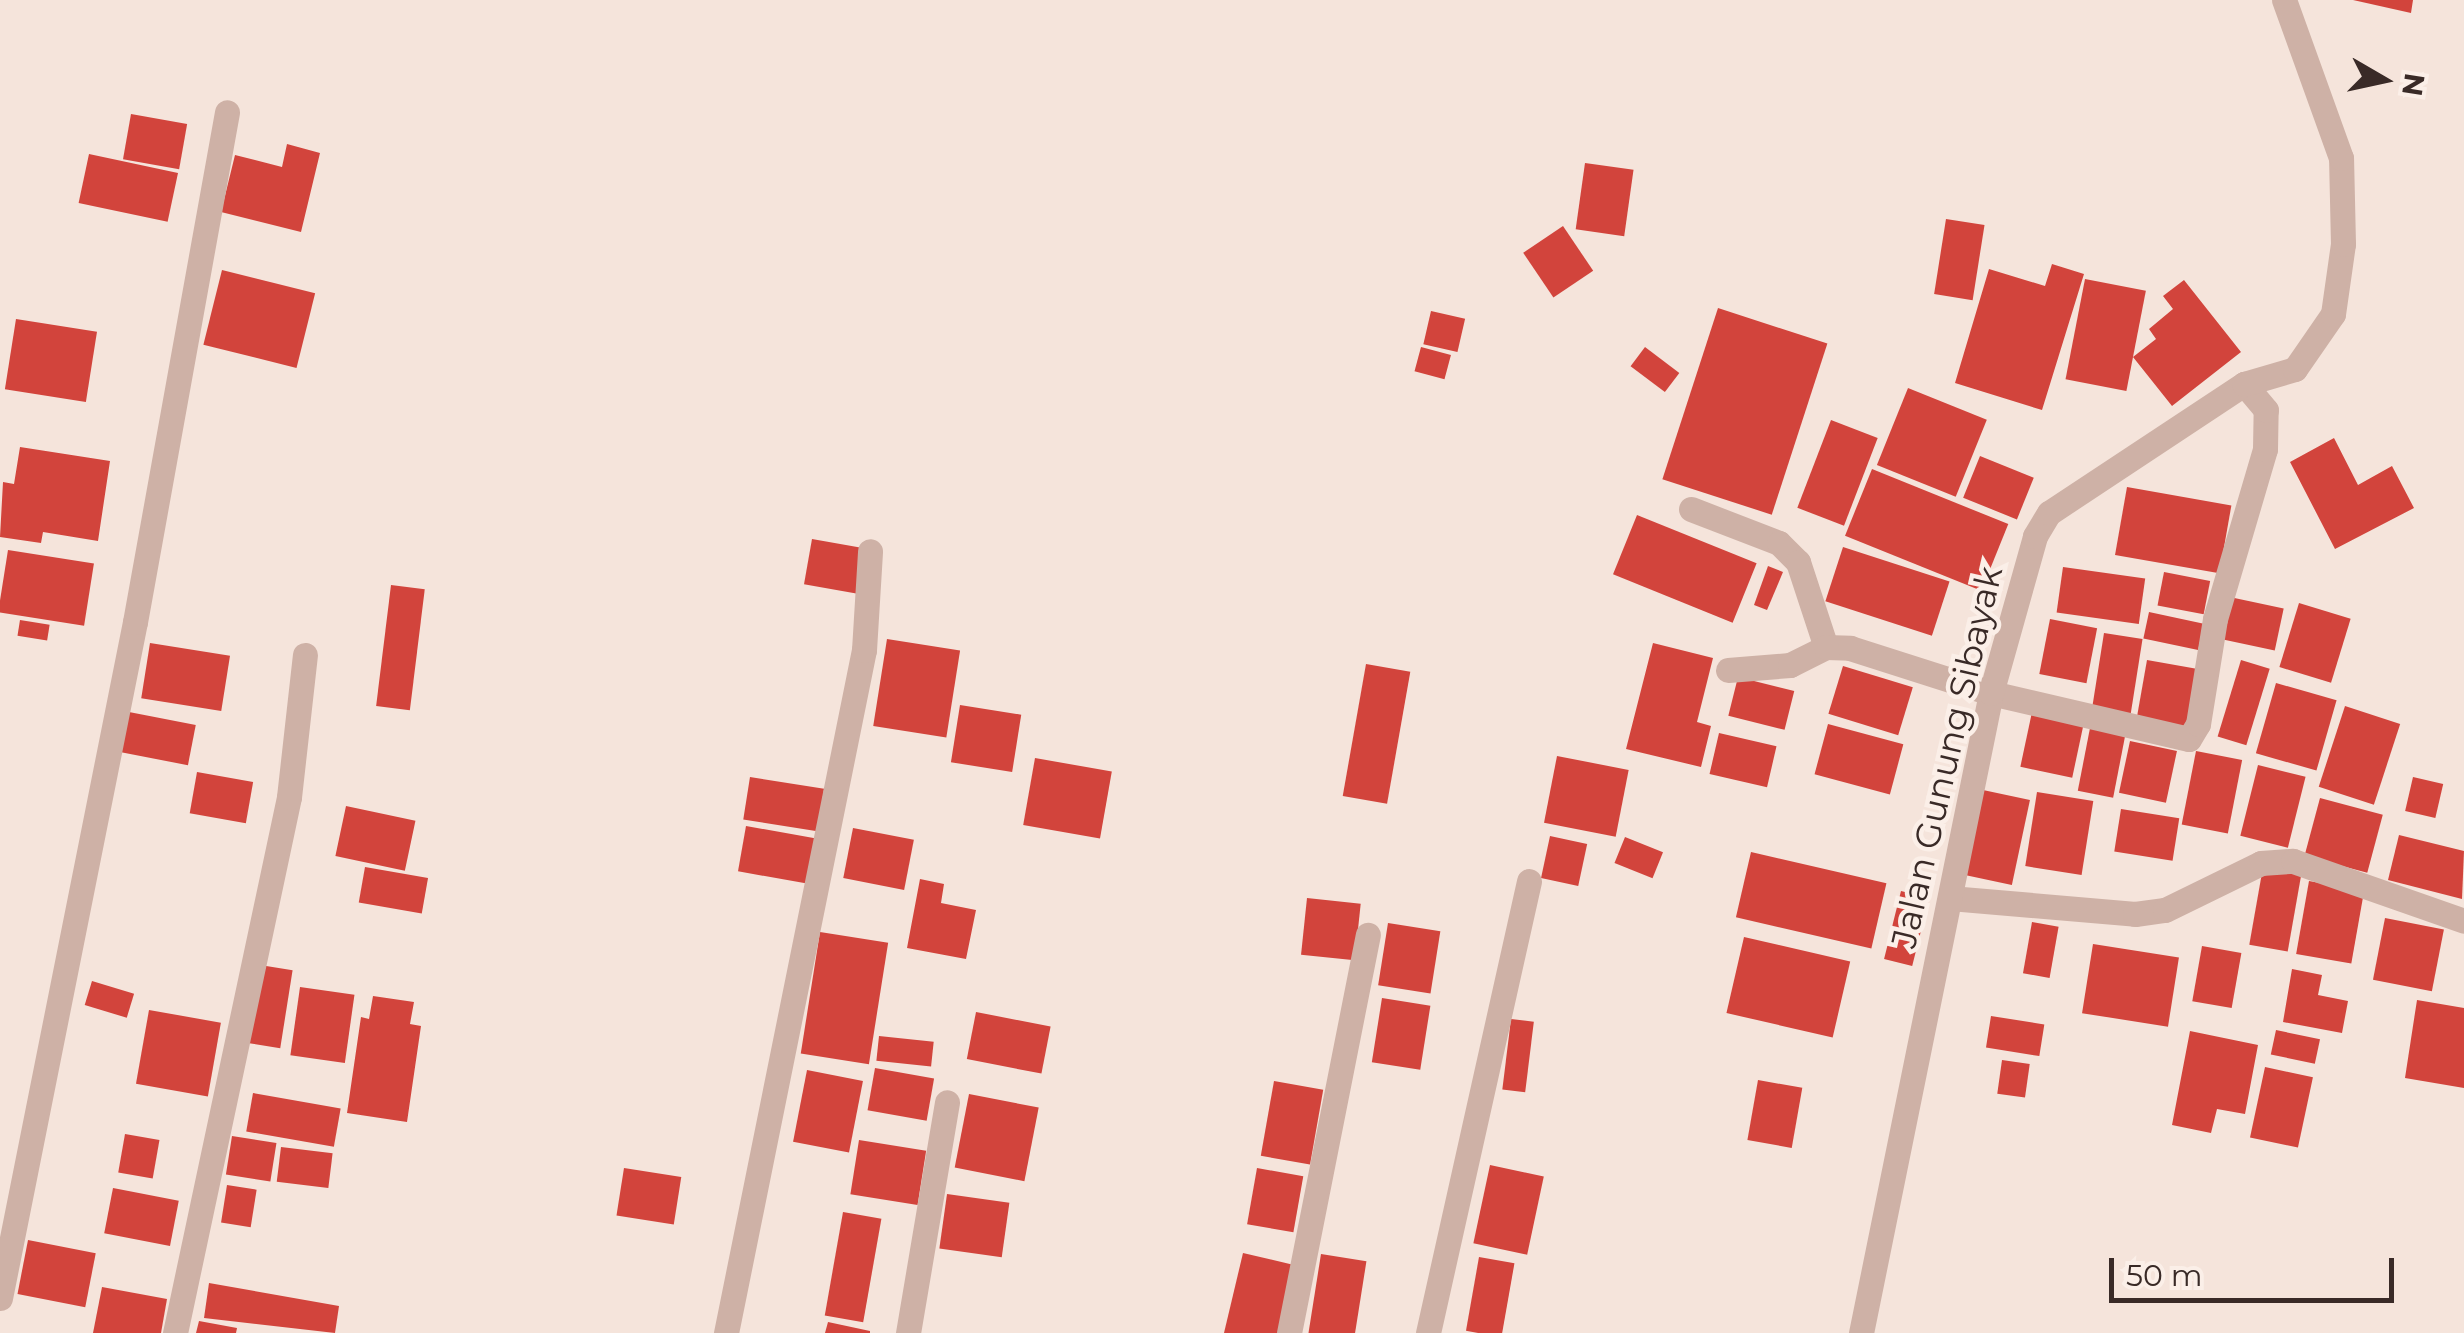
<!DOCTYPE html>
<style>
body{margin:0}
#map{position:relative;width:2464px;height:1333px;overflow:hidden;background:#f5e4db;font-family:Montserrat,sans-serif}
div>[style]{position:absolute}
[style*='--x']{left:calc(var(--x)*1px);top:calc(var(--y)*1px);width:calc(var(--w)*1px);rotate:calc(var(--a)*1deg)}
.building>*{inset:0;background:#d2443c;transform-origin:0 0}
.street>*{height:25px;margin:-12.5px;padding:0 12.5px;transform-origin:12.5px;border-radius:12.5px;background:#ceb1a6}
span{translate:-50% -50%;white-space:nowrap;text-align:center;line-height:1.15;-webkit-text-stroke:9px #fbefe8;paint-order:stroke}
.street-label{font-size:35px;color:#392a27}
.north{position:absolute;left:2334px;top:30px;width:100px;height:100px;-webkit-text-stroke:8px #fbefe8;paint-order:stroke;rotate:99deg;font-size:28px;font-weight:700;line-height:40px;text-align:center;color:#392a27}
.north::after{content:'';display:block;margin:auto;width:35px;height:45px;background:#392a27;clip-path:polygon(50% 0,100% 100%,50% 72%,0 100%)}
.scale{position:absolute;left:2109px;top:1258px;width:285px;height:45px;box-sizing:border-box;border:5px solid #392a27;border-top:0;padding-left:12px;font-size:30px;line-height:35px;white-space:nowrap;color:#392a27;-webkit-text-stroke:8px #fbefe8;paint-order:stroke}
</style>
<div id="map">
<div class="building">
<div style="clip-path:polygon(2353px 0,2413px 0,2411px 13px)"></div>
<div style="left:131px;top:114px;width:57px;height:46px;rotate:10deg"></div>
<div style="clip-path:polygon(287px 144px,320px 153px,301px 232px,221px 212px,235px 155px,282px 167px)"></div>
<div style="left:89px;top:154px;width:91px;height:50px;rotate:12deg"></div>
<div style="left:1585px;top:163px;width:49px;height:67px;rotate:8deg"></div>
<div style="left:1946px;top:219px;width:39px;height:76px;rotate:9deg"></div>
<div style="left:1563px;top:226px;width:54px;height:48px;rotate:56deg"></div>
<div style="clip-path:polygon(2052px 264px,2084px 274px,2042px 410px,1955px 383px,1989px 269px,2045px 286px)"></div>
<div style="left:222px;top:270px;width:96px;height:77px;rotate:14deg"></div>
<div style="left:2085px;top:279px;width:62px;height:102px;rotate:11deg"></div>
<div style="clip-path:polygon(2184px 280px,2241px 352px,2172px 406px,2133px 357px,2156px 339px,2149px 329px,2173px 309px,2163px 296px)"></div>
<div style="left:1718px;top:308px;width:115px;height:180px;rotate:18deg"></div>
<div style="left:1431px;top:311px;width:35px;height:34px;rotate:13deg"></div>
<div style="left:16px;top:319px;width:82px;height:71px;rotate:9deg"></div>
<div style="left:1421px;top:347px;width:31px;height:25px;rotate:15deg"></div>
<div style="left:1645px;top:347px;width:43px;height:24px;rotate:37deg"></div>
<div style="left:1908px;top:388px;width:85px;height:83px;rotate:22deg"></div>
<div style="left:1831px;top:420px;width:50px;height:94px;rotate:21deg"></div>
<div style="clip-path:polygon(2334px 438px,2358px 485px,2392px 466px,2414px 508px,2335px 549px,2290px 462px)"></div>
<div style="clip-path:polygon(20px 447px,110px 461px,98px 541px,43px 532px,41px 543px,0 537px,3px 482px,14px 484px)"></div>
<div style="left:1980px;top:456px;width:58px;height:45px;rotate:22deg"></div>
<div style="left:1872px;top:469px;width:147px;height:72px;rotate:22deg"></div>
<div style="left:2127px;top:487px;width:106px;height:69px;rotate:10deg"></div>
<div style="left:1637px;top:515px;width:129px;height:64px;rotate:22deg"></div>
<div style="left:812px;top:539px;width:53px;height:46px;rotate:10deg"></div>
<div style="left:1843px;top:547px;width:112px;height:57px;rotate:18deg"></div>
<div style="left:8px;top:550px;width:87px;height:63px;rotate:9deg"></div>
<div style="clip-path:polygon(1768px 566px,1783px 572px,1767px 610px,1754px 605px)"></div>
<div style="left:2063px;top:567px;width:83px;height:46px;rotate:8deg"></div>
<div style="left:2164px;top:572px;width:47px;height:34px;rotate:11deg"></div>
<div style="left:391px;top:585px;width:34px;height:122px;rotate:7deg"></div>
<div style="left:2225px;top:596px;width:60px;height:43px;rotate:12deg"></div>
<div style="left:2299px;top:603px;width:54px;height:67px;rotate:17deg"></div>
<div style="left:2149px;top:612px;width:56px;height:27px;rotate:12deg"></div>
<div style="left:2050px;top:619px;width:48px;height:56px;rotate:11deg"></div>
<div style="left:20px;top:620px;width:30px;height:16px;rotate:9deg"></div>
<div style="left:2104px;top:633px;width:39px;height:77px;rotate:9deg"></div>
<div style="left:887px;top:639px;width:74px;height:88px;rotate:9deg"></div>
<div style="left:150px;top:643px;width:81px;height:56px;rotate:9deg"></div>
<div style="clip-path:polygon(1653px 643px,1713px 658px,1697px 722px,1711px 726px,1701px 767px,1626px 749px)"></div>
<div style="left:2147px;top:660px;width:53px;height:66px;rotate:10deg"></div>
<div style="left:2241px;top:660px;width:30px;height:80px;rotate:17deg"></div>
<div style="left:1366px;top:664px;width:45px;height:134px;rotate:10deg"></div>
<div style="left:1843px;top:666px;width:73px;height:50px;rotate:17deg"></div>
<div style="left:1738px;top:677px;width:58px;height:40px;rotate:14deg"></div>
<div style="left:2276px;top:683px;width:63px;height:73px;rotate:16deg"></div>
<div style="left:960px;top:705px;width:62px;height:58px;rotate:9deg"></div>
<div style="left:2345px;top:706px;width:58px;height:85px;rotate:18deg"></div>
<div style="left:129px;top:712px;width:68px;height:41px;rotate:11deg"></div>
<div style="left:2032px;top:712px;width:53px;height:56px;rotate:12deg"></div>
<div style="left:1828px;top:724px;width:78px;height:52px;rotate:15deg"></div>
<div style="left:2090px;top:728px;width:36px;height:64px;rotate:11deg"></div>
<div style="left:1719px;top:733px;width:59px;height:42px;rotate:13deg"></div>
<div style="left:2130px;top:741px;width:48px;height:53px;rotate:12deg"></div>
<div style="left:2196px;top:751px;width:47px;height:75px;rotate:11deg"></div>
<div style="left:1557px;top:756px;width:73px;height:68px;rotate:11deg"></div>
<div style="left:1035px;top:758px;width:78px;height:68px;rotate:10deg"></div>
<div style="left:2258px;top:765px;width:49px;height:73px;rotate:14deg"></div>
<div style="left:197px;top:772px;width:57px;height:42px;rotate:10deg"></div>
<div style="left:750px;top:777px;width:75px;height:43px;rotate:9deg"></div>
<div style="left:2413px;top:777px;width:31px;height:35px;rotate:13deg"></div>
<div style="left:1983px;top:790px;width:48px;height:87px;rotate:12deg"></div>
<div style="left:2037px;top:792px;width:57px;height:75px;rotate:9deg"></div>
<div style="left:2320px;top:798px;width:65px;height:60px;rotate:15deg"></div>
<div style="left:346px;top:806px;width:71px;height:51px;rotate:12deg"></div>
<div style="left:2121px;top:809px;width:59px;height:43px;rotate:9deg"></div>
<div style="left:746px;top:826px;width:70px;height:46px;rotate:10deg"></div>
<div style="left:853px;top:828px;width:62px;height:51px;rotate:11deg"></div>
<div style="clip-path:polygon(2399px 835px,2464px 851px,2462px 899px,2388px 880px)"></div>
<div style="left:1550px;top:836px;width:38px;height:43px;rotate:12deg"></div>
<div style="left:1625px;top:837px;width:41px;height:28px;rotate:22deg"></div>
<div style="left:1751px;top:852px;width:139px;height:67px;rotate:13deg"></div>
<div style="left:365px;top:867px;width:64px;height:36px;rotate:10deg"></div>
<div style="left:2263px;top:867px;width:39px;height:79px;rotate:10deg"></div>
<div style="clip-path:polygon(920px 879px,944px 884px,941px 903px,976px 910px,966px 959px,907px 948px)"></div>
<div style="left:2309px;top:881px;width:56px;height:74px;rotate:10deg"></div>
<div style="left:1901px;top:891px;width:29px;height:70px;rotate:14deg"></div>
<div style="left:1307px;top:898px;width:54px;height:57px;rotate:6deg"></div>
<div style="left:2385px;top:918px;width:60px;height:63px;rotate:11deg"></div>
<div style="left:2032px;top:922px;width:27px;height:52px;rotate:10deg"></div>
<div style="left:1388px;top:923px;width:53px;height:63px;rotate:9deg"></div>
<div style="left:820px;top:932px;width:69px;height:123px;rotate:9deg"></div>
<div style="left:1744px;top:937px;width:109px;height:78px;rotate:13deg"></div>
<div style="left:2093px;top:944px;width:87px;height:70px;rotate:9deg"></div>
<div style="left:2202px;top:946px;width:40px;height:56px;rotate:10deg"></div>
<div style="left:260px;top:965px;width:33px;height:79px;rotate:9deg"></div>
<div style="clip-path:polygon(2292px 969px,2322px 975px,2318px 995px,2348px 1001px,2342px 1033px,2283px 1022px)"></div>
<div style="left:92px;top:981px;width:44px;height:25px;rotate:17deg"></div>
<div style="left:300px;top:987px;width:55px;height:69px;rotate:8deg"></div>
<div style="clip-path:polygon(373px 996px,414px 1002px,410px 1024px,421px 1026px,407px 1122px,347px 1113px,361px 1017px,369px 1019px)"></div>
<div style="left:1382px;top:998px;width:49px;height:65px;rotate:9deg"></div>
<div style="clip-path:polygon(2417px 1000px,2464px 1008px,2464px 1088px,2405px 1078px)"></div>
<div style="left:149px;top:1010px;width:73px;height:75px;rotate:10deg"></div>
<div style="left:976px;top:1012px;width:76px;height:48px;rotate:11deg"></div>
<div style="left:1991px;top:1016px;width:54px;height:32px;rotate:9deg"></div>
<div style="left:1511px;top:1019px;width:23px;height:71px;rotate:7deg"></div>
<div style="left:2276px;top:1030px;width:45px;height:25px;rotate:12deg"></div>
<div style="clip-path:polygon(2190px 1031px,2258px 1045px,2245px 1114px,2217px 1109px,2211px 1133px,2172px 1125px)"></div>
<div style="left:879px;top:1036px;width:55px;height:25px;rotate:6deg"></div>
<div style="left:2002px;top:1060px;width:28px;height:34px;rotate:8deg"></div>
<div style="left:2265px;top:1067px;width:49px;height:72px;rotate:12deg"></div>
<div style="left:875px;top:1068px;width:60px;height:43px;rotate:10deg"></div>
<div style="left:807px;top:1070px;width:57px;height:73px;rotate:11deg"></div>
<div style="left:1758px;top:1080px;width:45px;height:61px;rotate:10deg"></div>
<div style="left:1274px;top:1081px;width:50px;height:76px;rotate:10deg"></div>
<div style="left:253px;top:1093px;width:89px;height:39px;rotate:10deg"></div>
<div style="left:969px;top:1094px;width:71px;height:75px;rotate:11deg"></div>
<div style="left:125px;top:1134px;width:35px;height:39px;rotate:10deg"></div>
<div style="left:232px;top:1136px;width:45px;height:39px;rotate:9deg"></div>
<div style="left:859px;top:1140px;width:68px;height:55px;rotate:9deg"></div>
<div style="left:281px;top:1147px;width:52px;height:35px;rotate:7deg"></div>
<div style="left:1490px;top:1165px;width:55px;height:80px;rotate:12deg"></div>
<div style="left:624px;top:1168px;width:58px;height:48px;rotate:9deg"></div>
<div style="left:1257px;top:1168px;width:47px;height:57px;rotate:10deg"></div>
<div style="left:227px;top:1185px;width:30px;height:38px;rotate:9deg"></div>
<div style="left:113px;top:1188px;width:67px;height:46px;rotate:11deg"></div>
<div style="left:947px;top:1194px;width:63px;height:55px;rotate:8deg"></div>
<div style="left:843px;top:1212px;width:39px;height:105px;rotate:10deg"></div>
<div style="left:28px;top:1240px;width:69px;height:55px;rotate:11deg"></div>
<div style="clip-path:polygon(1243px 1253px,1294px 1265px,1278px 1333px,1224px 1333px)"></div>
<div style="left:1321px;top:1254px;width:46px;height:80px;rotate:9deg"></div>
<div style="left:1479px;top:1257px;width:36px;height:75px;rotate:10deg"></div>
<div style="clip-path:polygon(209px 1283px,339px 1306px,335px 1333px,204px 1318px)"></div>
<div style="clip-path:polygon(102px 1287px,167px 1299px,161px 1333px,93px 1333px)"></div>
<div style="clip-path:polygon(199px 1321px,237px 1328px,236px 1333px,196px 1333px)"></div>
<div style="clip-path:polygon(828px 1322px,870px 1331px,870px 1333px,825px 1333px)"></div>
</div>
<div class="street">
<div style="--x:1691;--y:509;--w:94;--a:21.1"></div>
<div style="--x:1779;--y:543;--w:27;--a:45"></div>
<div style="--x:1798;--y:562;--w:89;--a:71.8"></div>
<div style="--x:1728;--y:670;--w:62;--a:-4.6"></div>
<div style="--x:1790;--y:665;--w:40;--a:-26.6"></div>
<div style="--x:1826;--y:647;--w:24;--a:2"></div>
<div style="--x:1850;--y:648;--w:148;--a:17.7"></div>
<div style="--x:1991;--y:693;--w:203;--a:13.1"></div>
<div style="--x:2189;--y:739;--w:17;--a:-59"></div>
<div style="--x:2198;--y:724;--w:106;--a:-80.8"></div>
<div style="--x:2215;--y:619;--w:177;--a:-73.6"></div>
<div style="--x:2265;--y:449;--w:39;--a:-89"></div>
<div style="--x:2266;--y:410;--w:34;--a:-130"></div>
<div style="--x:1950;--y:898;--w:186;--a:4.9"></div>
<div style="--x:2135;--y:914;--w:30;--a:-8"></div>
<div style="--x:2165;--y:910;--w:107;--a:-26.1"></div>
<div style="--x:2261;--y:863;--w:32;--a:-4"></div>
<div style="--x:2293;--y:861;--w:181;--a:19.3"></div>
<div style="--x:0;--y:1298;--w:689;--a:-78.71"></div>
<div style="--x:135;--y:622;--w:518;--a:-79.77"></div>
<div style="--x:175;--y:1333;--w:548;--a:-77.99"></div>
<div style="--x:289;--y:797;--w:143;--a:-83.6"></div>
<div style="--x:726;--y:1333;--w:697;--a:-78.58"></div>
<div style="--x:864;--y:650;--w:99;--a:-86.5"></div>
<div style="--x:908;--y:1333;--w:234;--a:-80.4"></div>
<div style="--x:1289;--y:1333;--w:406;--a:-78.8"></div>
<div style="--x:1428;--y:1333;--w:463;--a:-77.4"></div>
<div style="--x:1861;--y:1333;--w:653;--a:-78.52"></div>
<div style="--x:1991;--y:693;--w:163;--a:-74.3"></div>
<div style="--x:2035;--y:536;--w:27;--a:-59"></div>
<div style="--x:2049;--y:513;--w:234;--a:-33.5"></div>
<div style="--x:2244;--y:384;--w:53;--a:-16.4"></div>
<div style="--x:2295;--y:369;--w:67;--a:-55.4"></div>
<div style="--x:2333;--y:314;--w:71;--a:-81.9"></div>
<div style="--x:2343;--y:244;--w:86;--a:-91.3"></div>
<div style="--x:2341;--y:158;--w:168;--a:-109.8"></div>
</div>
<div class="street-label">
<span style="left:1947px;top:757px;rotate:-77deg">Jalan Gunung Sibayak</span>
</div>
<div class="north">N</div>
<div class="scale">50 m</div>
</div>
